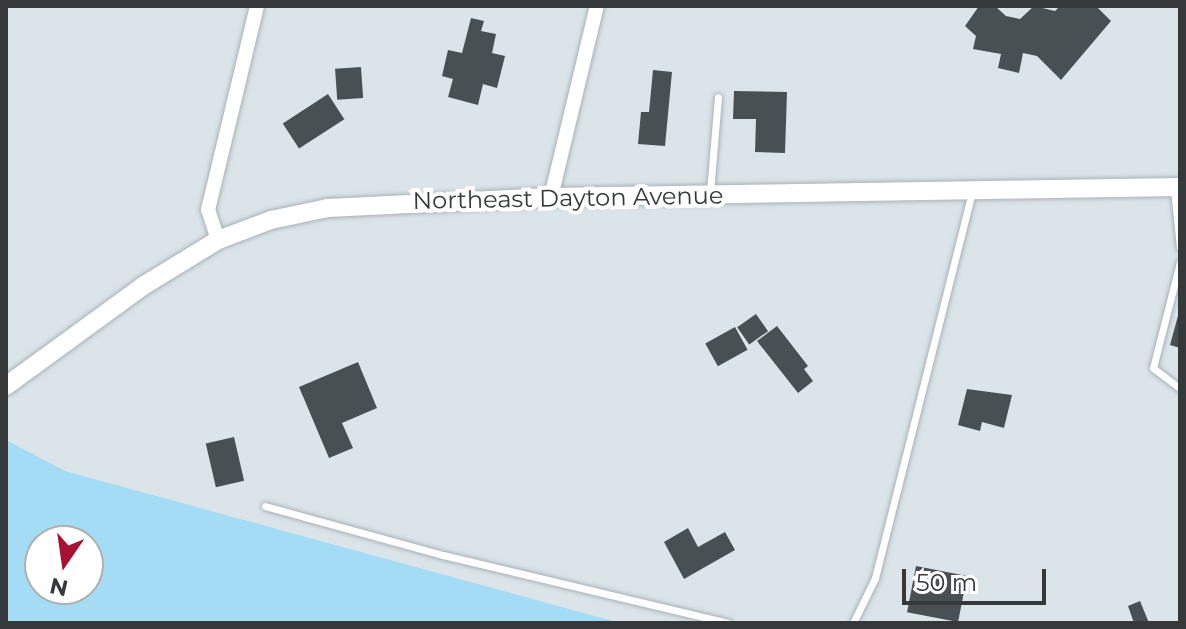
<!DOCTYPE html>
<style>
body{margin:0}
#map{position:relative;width:1186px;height:629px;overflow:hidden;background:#dbe5e9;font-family:Montserrat,sans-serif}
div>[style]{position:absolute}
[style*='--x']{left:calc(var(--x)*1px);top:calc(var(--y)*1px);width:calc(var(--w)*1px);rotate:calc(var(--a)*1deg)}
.green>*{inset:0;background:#a5dcf5}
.building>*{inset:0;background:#495054;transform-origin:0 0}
.roads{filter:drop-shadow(0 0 2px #a9b2b6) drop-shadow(0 0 2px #a9b2b6)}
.service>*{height:7px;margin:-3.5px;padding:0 3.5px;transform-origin:3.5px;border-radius:3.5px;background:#fff}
.minor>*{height:14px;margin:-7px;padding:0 7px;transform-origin:7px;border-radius:7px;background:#fff}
.tertiary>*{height:18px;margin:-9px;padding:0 9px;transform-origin:9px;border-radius:9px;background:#fff}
span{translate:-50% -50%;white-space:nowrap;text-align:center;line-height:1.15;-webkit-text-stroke:8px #fff;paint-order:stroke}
.street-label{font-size:24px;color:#35393a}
.frame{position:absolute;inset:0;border:8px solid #35393a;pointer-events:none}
.north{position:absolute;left:24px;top:525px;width:80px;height:80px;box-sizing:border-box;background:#fff;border:2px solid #aeb0b0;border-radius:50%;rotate:193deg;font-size:22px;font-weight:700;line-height:32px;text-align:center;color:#35393a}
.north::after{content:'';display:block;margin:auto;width:28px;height:36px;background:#a91133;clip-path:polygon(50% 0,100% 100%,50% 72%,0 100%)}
.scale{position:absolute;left:902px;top:569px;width:144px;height:36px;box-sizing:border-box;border:4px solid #35393a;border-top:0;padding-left:10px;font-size:24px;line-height:28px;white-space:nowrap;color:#35393a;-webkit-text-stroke:6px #fff;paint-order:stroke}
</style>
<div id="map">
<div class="green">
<div style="clip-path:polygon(evenodd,6px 440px,65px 471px,620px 623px,6px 623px,6px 440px,40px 541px,88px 541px,88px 589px,40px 589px,40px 541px)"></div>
</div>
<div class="building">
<div style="clip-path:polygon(979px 6px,995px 6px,1006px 16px,1020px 19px,1034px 6px,1055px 11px,1060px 6px,1096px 6px,1111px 21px,1061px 80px,1037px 56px,1023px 53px,1019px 73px,998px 68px,1001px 54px,973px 49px,976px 36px,965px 26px)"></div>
<div style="clip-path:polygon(471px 18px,484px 21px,481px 31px,496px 34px,492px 53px,505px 56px,497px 88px,483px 84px,478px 105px,448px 97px,453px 79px,442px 76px,448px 50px,462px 53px)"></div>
<div style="left:361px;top:67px;width:31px;height:26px;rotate:86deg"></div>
<div style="clip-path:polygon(653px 70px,672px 72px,665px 146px,638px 144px,641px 112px,649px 112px)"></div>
<div style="clip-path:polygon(734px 91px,787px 92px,785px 153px,755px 152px,756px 119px,733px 119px)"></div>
<div style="left:328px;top:94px;width:30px;height:54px;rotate:57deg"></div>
<div style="clip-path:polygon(1179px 312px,1180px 312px,1180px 348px,1170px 345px)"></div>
<div style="left:756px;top:314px;width:21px;height:23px;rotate:55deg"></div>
<div style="clip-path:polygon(777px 326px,808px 366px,804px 369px,813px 381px,798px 393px,757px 341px)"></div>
<div style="left:735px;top:327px;width:26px;height:34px;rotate:61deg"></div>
<div style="clip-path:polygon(358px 362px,377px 408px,342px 423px,353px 448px,329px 458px,299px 387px)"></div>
<div style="clip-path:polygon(967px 389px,1012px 395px,1004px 428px,982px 422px,980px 431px,958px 425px)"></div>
<div style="left:234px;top:437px;width:45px;height:29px;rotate:77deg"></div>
<div style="clip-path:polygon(688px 528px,698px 547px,725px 532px,735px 550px,684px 579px,664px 542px)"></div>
<div style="left:916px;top:566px;width:52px;height:47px;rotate:11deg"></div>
<div style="clip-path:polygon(1140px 601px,1149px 623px,1134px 623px,1128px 606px)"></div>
</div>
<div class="roads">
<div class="service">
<div style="--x:1174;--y:189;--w:59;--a:84.2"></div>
<div style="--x:710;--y:192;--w:95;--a:-85.2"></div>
<div style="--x:1180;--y:262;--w:109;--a:104.3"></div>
<div style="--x:1153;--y:368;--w:34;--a:37"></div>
<div style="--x:265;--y:506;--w:185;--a:15.4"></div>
<div style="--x:443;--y:555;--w:293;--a:13.4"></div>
<div style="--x:853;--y:623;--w:50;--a:-63.9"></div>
<div style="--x:875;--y:578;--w:397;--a:-75.9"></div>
</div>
<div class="minor">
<div style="--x:551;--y:197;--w:196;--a:-76.5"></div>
<div style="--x:218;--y:240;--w:32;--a:-108"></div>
<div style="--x:208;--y:210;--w:210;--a:-76.5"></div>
</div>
<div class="tertiary">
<div style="--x:6;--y:386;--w:170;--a:-36.1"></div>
<div style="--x:143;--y:286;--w:88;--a:-31.5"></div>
<div style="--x:218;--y:240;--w:57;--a:-20.7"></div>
<div style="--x:271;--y:220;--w:58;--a:-11.9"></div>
<div style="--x:328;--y:208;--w:223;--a:-2.8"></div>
<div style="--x:551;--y:197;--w:629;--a:-0.91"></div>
</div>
</div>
<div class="street-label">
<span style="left:568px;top:198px;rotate:-1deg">Northeast Dayton Avenue</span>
</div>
<div class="frame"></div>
<div class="north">N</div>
<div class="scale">50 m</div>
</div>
